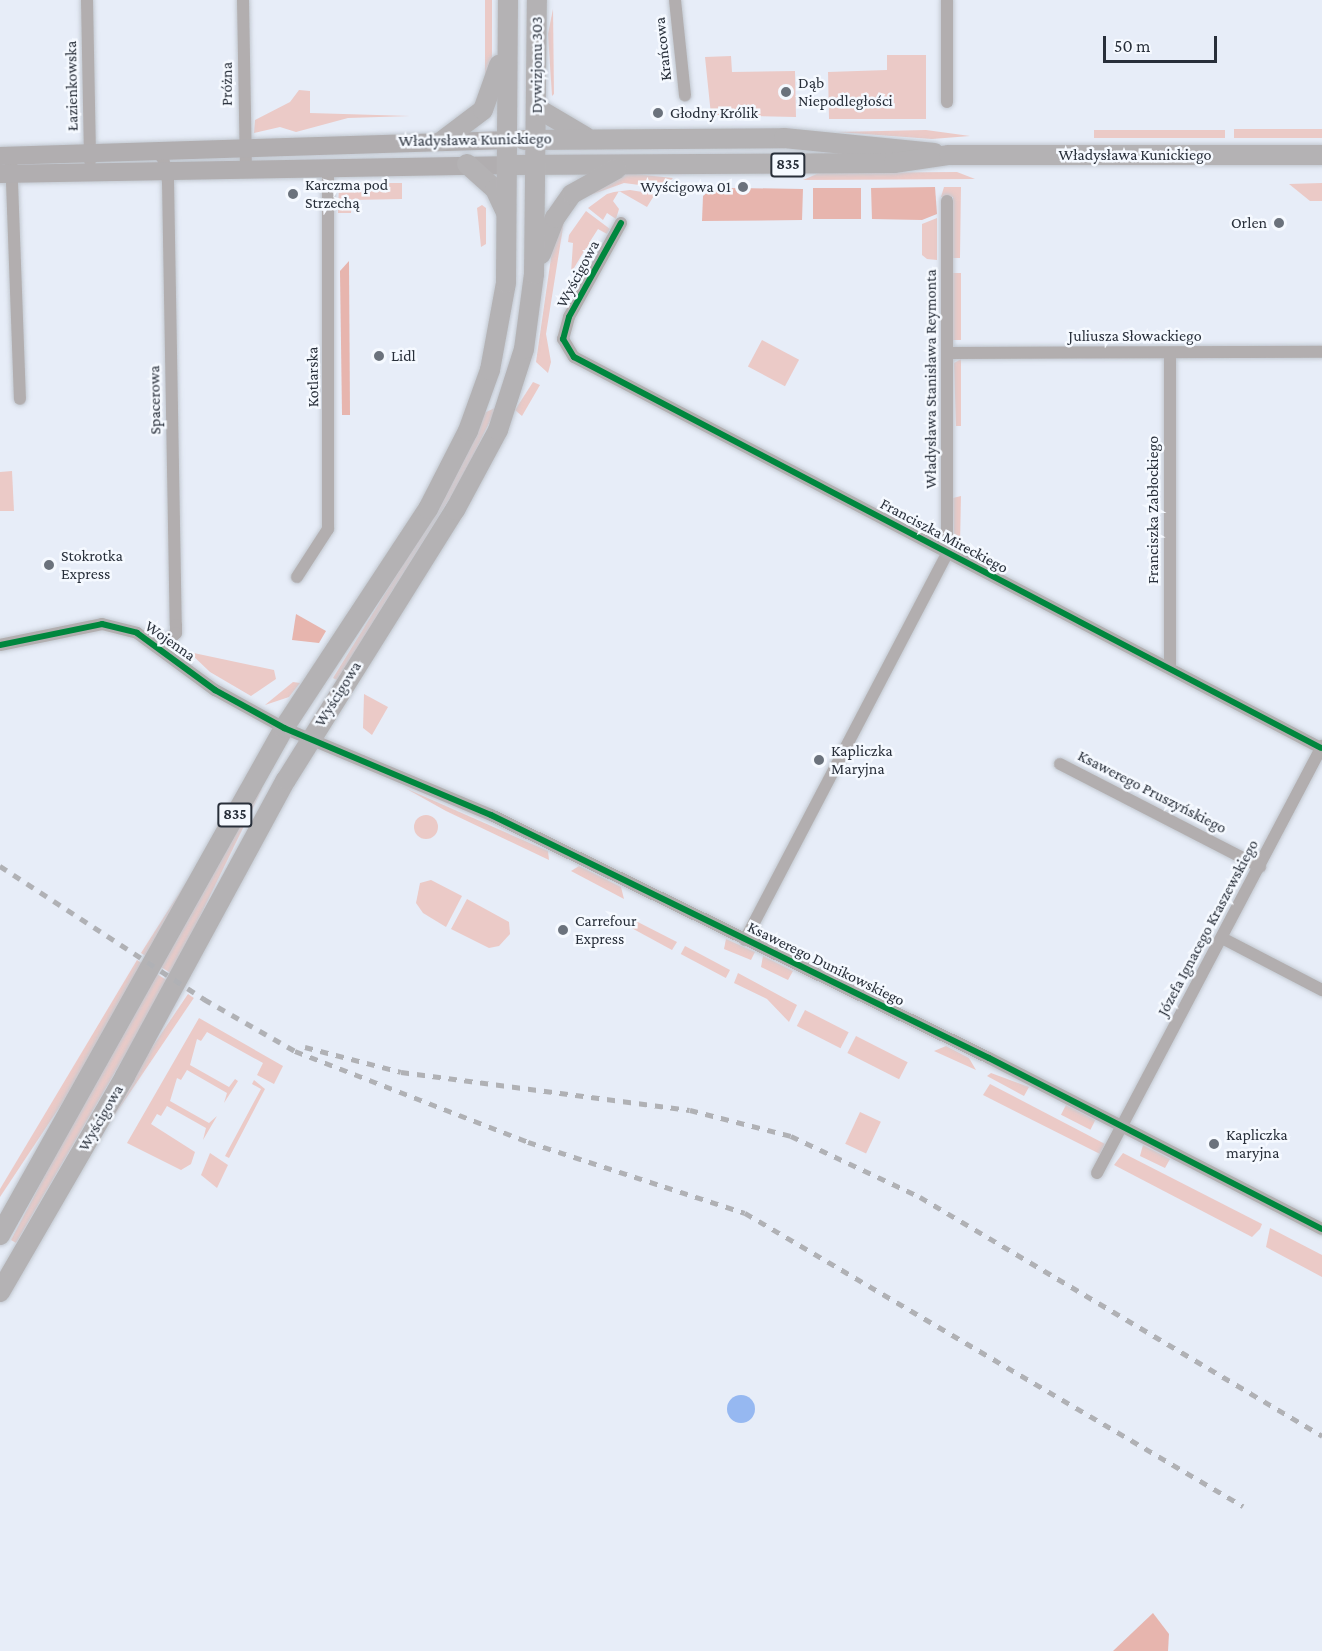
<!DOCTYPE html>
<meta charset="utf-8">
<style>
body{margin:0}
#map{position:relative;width:1322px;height:1651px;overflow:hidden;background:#e7edf8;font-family:"Crimson Pro",serif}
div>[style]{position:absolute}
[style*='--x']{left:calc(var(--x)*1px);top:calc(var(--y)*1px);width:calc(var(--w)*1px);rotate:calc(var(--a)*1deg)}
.green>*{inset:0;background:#ebcac7;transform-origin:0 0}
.round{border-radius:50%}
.forest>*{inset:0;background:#e7b5ae;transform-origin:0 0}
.water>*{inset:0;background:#96b8f1}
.roads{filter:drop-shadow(0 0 2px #c2c8d0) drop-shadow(0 0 2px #c2c8d0)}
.minor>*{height:12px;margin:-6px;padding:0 6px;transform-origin:6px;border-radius:6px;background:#b2aeaf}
.secondary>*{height:18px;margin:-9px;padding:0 9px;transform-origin:9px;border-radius:9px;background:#b1aeb0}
.primary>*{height:20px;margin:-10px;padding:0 10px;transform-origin:10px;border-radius:10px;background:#b4b2b4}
.rail>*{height:4.5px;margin-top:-2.25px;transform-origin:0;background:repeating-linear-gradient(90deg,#b0b1b5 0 8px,transparent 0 16px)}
.cycleway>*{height:6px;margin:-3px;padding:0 3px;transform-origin:3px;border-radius:3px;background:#00873e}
.dots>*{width:16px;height:16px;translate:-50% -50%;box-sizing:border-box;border:3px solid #f5f9ff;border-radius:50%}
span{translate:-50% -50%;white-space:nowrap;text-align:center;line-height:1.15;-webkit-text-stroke:5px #f5f9ff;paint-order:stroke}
.shield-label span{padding:2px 4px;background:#f5f9ff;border:2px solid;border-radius:4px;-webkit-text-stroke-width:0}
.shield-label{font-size:15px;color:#282f3a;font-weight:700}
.street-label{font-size:16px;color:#282f3a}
.poi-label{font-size:16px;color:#282f3a}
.left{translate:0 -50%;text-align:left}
.right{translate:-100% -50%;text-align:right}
.scale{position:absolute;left:1103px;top:36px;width:114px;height:27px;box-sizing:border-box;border:3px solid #282f3a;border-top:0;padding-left:8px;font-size:18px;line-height:21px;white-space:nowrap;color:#282f3a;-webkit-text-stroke:4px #f5f9ff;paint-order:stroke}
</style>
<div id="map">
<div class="green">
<div style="left:485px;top:0;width:7px;height:82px"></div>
<div style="clip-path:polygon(553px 9px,554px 94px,552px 96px,548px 34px)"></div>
<div style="clip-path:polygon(887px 55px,926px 55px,926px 119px,829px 119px,828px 72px,887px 70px)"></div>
<div style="clip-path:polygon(731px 56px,732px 72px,795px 71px,796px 117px,711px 115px,705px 57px)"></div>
<div style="clip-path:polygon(299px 90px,310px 91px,310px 113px,410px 116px,348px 118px,296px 132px,280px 127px,254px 133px,255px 120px,290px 102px)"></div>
<div style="left:1322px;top:129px;width:9px;height:88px;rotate:90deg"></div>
<div style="clip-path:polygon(926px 130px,970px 136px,932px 139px,837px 132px)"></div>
<div style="left:1225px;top:130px;width:8px;height:131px;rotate:90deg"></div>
<div style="clip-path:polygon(957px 172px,975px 179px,803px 180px,819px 173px)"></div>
<div style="clip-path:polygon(626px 173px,673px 178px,663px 188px,624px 183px,585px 197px)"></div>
<div style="clip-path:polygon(339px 183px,402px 183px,402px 199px,352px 200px,351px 213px,338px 213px)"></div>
<div style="clip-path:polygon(1322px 183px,1322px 201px,1310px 201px,1289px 184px)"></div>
<div style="clip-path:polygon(944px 187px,961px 187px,960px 258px,953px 258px,953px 197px,941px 197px)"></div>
<div style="clip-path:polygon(630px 190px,655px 194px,647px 207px,619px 191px,613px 201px,619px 209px,616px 219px,607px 213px,603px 220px,588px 208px,607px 194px,614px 192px)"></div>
<div style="clip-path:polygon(482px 205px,486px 208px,486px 244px,481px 247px,477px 208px)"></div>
<div style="clip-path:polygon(586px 211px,610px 229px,607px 234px,598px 229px,589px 243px,598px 248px,596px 253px,586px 248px,571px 273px,573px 243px,568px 242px,569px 235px)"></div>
<div style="clip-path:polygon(937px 218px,937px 260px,927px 259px,922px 255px,922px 224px)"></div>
<div style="clip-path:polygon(564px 221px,546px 334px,551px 362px,548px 373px,536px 362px,554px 237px)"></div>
<div style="left:953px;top:273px;width:8px;height:67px"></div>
<div style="left:762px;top:340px;width:42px;height:30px;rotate:28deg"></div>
<div style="clip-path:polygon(961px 359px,961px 426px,956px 426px,954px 363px)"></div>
<div style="clip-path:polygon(533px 382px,540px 385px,522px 416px,515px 410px)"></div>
<div style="clip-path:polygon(497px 407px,461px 480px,337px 680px,333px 678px,444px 498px,484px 413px)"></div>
<div style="clip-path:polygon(12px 471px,14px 511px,0 511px,0 472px)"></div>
<div style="clip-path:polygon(961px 496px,960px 546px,954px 542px,953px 498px)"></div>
<div style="clip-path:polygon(189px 652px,274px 670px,276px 679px,251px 696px,210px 672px)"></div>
<div style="clip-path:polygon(293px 682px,300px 683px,289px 697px,265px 705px)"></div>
<div style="clip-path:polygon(364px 694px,388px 707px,372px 735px,363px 728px)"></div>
<div style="clip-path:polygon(258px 786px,262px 789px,172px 974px,161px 967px)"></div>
<div style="clip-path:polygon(405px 788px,548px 851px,549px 860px,446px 811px)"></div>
<div class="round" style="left:414px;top:815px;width:24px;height:24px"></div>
<div style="clip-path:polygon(199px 862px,147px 957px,141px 953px)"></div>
<div style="clip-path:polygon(579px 866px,621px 887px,624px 899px,571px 871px)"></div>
<div style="clip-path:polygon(431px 880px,462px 896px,446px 927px,423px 913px,416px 903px,420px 883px)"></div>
<div style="clip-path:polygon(467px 899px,509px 922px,510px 934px,499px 946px,489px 948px,451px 929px)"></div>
<div style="clip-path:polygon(630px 918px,677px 942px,672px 950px,626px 925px)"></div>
<div style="clip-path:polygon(726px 939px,755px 952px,751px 960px,724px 949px)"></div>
<div style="left:685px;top:946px;width:51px;height:9px;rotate:28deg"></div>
<div style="clip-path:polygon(763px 956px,793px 971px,788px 980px,761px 967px)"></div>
<div style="clip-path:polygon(137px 960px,143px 964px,133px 982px,61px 1105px,0 1197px,0 1189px)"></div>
<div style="clip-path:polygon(738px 973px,797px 1005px,789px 1022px,767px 999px,734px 983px)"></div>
<div style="clip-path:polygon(157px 974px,168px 981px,16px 1243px,11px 1240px,77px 1114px)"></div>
<div style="left:188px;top:994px;width:7px;height:151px;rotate:34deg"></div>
<div style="left:805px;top:1010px;width:49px;height:18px;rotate:27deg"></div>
<div style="clip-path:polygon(199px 1018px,283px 1066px,274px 1084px,257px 1075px,263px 1063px,207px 1032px,201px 1041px,197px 1039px,190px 1065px,229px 1087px,235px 1079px,238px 1081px,224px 1103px,227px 1093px,187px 1070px,181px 1080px,177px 1078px,170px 1101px,209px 1123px,217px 1116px,203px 1140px,206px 1128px,167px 1106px,161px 1116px,157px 1114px,151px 1124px,195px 1152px,191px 1164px,181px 1170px,127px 1143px)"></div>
<div style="left:856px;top:1036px;width:58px;height:19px;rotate:27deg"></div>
<div style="clip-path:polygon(946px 1046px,969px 1058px,976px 1070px,934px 1051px)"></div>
<div style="clip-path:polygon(991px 1073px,1029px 1087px,1024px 1096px,987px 1076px)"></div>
<div style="clip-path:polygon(254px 1080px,265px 1089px,229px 1158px,225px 1156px,261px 1089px,252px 1084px)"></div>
<div style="clip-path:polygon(990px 1084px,1105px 1144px,1100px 1154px,983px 1095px)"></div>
<div style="left:1066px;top:1105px;width:33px;height:11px;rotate:27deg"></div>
<div style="left:860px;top:1112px;width:23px;height:35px;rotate:25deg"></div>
<div style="clip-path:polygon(1143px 1145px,1170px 1159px,1165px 1168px,1140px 1156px)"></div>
<div style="clip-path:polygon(210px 1153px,228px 1165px,217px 1188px,201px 1175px)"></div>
<div style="clip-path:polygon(1123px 1153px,1262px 1224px,1260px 1229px,1252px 1237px,1114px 1165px)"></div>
<div style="clip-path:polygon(1270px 1228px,1322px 1255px,1322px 1277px,1266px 1247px)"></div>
</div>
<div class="forest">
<div style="clip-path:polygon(935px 187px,937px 214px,922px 220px,872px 219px,871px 188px)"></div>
<div style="clip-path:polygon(738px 188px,803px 189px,802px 220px,702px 221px,703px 196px,711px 189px)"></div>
<div style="left:813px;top:188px;width:48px;height:31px"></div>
<div style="clip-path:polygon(349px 261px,350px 415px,342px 415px,340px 271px)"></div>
<div style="clip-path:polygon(296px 614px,326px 631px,319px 643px,292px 640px)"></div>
<div style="clip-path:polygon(1153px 1613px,1169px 1634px,1168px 1651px,1113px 1651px)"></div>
</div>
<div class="water">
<div class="round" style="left:727px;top:1395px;width:28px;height:28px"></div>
</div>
<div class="roads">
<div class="minor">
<div style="--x:87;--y:0;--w:161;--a:88.9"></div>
<div style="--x:243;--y:0;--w:168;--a:89"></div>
<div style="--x:675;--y:0;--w:96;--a:84"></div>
<div style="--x:947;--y:102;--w:102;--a:-90"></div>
<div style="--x:154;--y:150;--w:12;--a:42"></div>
<div style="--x:163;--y:158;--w:24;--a:78"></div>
<div style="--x:168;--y:181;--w:444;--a:89"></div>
<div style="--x:176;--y:625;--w:8;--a:90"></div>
<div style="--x:176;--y:633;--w:22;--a:137"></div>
<div style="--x:11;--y:155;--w:244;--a:87.9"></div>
<div style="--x:621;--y:223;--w:107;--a:119"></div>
<div style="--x:569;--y:317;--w:23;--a:105"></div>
<div style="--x:563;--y:339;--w:21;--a:59"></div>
<div style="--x:574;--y:357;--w:843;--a:27.63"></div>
<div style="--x:947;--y:353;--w:375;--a:-0.2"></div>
<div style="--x:297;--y:577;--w:57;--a:-57.1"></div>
<div style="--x:328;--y:529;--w:362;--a:-90"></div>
<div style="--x:0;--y:645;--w:104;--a:-11.6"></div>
<div style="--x:102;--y:624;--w:36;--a:14"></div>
<div style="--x:137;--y:633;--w:97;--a:36.2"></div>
<div style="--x:215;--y:690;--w:79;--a:28.8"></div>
<div style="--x:284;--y:728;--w:225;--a:22.8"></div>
<div style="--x:491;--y:815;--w:554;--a:26.01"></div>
<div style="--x:989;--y:1058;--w:374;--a:27.2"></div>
<div style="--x:1170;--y:668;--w:315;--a:-90"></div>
<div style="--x:1060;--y:764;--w:225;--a:27.2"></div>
<div style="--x:1222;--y:938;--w:113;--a:27.5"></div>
<div style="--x:745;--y:940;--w:437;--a:-62.4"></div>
<div style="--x:947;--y:553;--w:352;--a:-90"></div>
<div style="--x:1097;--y:1173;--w:483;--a:-62.2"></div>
</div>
<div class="secondary">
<div style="--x:0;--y:156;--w:508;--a:-1.8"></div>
<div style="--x:0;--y:174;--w:508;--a:-1.01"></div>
</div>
<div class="primary">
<div style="--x:537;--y:108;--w:57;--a:30.6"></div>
<div style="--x:524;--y:140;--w:260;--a:-0.4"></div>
<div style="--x:784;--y:138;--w:151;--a:5.7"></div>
<div style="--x:442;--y:141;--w:51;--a:-37.1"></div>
<div style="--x:483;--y:110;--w:48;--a:-70.4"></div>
<div style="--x:467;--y:164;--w:38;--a:42"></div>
<div style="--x:495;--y:189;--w:26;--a:65"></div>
<div style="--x:508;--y:165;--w:386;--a:-0.3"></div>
<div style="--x:894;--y:163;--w:56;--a:-8.3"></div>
<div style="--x:949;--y:155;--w:373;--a:0"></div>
<div style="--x:541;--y:254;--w:39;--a:-69"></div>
<div style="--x:555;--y:218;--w:29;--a:-55"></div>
<div style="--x:572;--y:194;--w:51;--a:-29.1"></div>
<div style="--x:0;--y:1235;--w:581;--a:-60.74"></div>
<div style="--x:284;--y:728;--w:262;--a:-56.7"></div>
<div style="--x:428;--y:509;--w:88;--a:-62.9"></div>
<div style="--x:468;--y:431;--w:65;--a:-70.2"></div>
<div style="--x:490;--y:370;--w:88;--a:-79.6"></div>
<div style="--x:506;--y:283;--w:283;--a:-89.6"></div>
<div style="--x:0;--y:1292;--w:250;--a:-59.9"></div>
<div style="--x:125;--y:1076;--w:337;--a:-61.5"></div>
<div style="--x:286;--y:780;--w:319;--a:-58"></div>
<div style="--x:455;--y:510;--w:91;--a:-61.7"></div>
<div style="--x:498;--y:430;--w:85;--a:-72.2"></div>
<div style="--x:524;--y:349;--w:76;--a:-82.4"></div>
<div style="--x:534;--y:274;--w:274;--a:-89.4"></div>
</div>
</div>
<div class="rail">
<div style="--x:0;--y:866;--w:244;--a:33.1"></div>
<div style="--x:204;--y:999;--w:105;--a:29.7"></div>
<div style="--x:295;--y:1051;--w:250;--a:21.3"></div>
<div style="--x:528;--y:1142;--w:228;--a:18.1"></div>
<div style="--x:745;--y:1213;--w:578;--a:30.47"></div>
<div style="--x:305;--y:1047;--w:99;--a:14.6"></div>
<div style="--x:401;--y:1072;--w:291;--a:7.5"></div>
<div style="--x:690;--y:1110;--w:104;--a:14.4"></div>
<div style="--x:791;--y:1136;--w:143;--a:25.3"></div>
<div style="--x:920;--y:1197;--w:468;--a:30.7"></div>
</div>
<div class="cycleway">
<div style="--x:621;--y:223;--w:107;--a:119"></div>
<div style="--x:569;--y:317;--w:23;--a:105"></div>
<div style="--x:563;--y:339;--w:21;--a:59"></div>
<div style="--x:574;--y:357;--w:843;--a:27.63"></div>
<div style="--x:0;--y:645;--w:104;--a:-11.6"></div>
<div style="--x:102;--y:624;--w:36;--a:14"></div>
<div style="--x:137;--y:633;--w:97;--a:36.2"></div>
<div style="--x:215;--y:690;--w:79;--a:28.8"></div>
<div style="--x:284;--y:728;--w:225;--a:22.8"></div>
<div style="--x:491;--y:815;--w:554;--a:26.01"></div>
<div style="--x:989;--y:1058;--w:374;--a:27.2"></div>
</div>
<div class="dots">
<div style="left:786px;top:92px;background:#6b727c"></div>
<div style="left:658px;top:113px;background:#6b727c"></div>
<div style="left:743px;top:187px;background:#6b727c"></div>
<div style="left:293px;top:194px;background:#6b727c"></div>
<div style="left:1279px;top:223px;background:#6b727c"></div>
<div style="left:379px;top:356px;background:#6b727c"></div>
<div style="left:49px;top:565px;background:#6b727c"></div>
<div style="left:819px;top:760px;background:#6b727c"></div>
<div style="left:563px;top:930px;background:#6b727c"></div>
<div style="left:1214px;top:1144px;background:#6b727c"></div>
</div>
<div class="shield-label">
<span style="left:788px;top:165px">835</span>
<span style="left:235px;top:815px">835</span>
</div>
<div class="street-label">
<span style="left:663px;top:49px;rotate:-96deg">Krańcowa</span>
<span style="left:537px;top:65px;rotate:-90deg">Dywizjonu 303</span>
<span style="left:227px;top:84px;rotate:-90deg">Próżna</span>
<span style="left:72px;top:86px;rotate:-91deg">Łazienkowska</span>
<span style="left:475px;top:140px;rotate:-1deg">Władysława Kunickiego</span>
<span style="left:1135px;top:155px">Władysława Kunickiego</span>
<span style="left:578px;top:274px;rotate:-62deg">Wyścigowa</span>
<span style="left:1135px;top:336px">Juliusza Słowackiego</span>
<span style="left:313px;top:377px;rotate:-91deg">Kotlarska</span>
<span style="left:931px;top:379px;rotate:-90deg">Władysława Stanisława Reymonta</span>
<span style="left:155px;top:400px;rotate:-91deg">Spacerowa</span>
<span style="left:1153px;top:510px;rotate:-90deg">Franciszka Zabłockiego</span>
<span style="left:944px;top:536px;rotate:28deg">Franciszka Mireckiego</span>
<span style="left:170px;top:641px;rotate:35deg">Wojenna</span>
<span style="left:338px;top:694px;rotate:-58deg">Wyścigowa</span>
<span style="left:1152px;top:792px;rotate:27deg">Ksawerego Pruszyńskiego</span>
<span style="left:1208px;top:928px;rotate:-62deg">Józefa Ignacego Kraszewskiego</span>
<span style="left:826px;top:964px;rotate:26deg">Ksawerego Dunikowskiego</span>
<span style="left:101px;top:1118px;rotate:-60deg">Wyścigowa</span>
</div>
<div class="poi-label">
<span class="left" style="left:798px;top:92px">Dąb<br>Niepodległości</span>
<span class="left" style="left:670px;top:113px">Głodny Królik</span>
<span class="left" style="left:305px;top:194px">Karczma pod<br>Strzechą</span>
<span class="right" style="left:731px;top:187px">Wyścigowa 01</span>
<span class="right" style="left:1267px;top:223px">Orlen</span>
<span class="left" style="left:391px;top:356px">Lidl</span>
<span class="left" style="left:61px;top:565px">Stokrotka<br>Express</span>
<span class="left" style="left:831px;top:760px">Kapliczka<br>Maryjna</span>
<span class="left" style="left:575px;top:930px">Carrefour<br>Express</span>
<span class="left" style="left:1226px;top:1144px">Kapliczka<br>maryjna</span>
</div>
<div class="scale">50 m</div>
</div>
